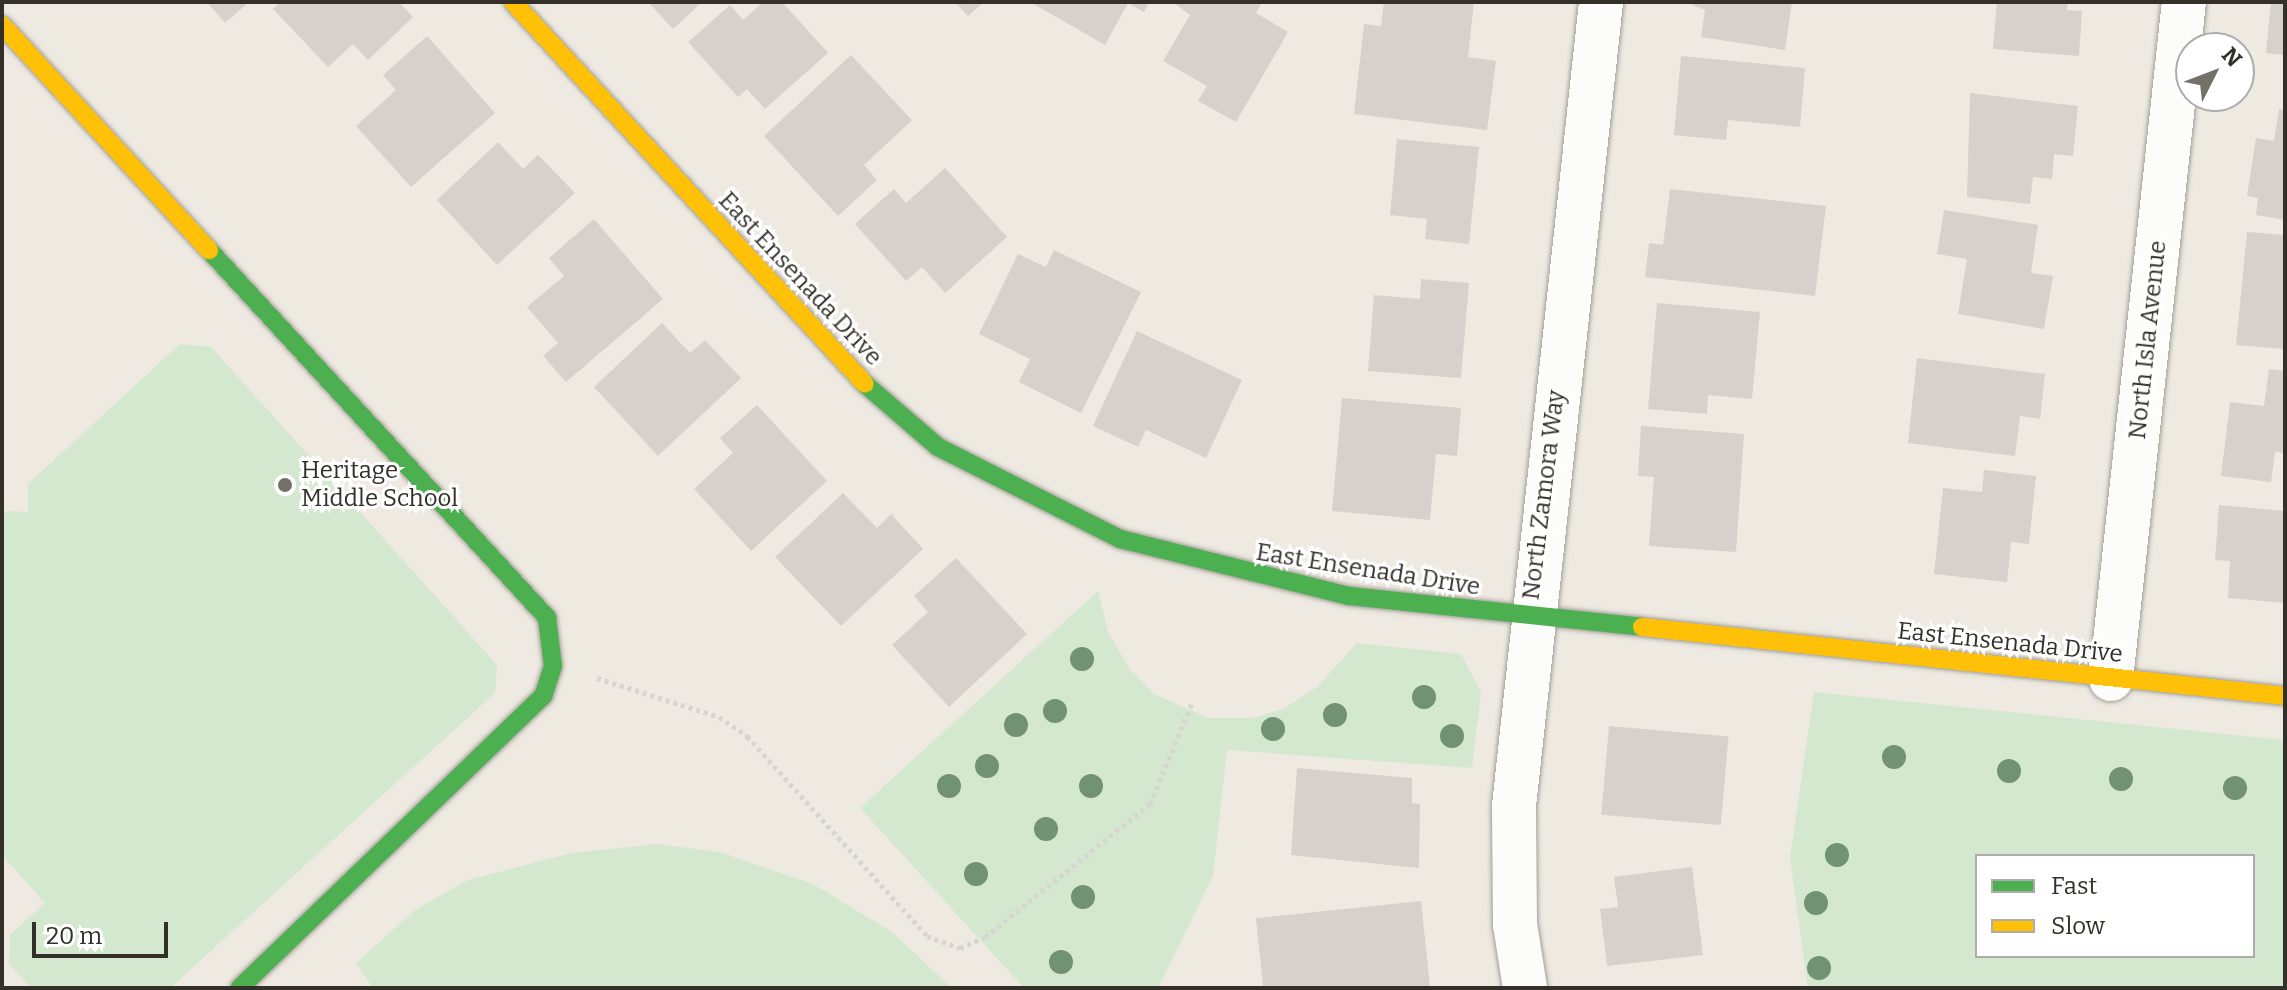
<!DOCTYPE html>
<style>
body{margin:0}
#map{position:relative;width:2287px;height:990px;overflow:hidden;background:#eeeae1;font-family:Bitter,serif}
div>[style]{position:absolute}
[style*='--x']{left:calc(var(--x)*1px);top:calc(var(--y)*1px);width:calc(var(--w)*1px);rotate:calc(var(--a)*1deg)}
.green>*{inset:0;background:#d4e7cf}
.building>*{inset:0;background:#d6d1cb;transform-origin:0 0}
.path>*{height:5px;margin-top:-2.5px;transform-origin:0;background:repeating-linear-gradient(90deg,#d6d5d2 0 4px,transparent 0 8px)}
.roads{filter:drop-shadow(0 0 2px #a29f98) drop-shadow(0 0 2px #a29f98)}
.street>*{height:44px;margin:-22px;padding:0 22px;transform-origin:22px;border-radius:22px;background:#fcfcfa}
.fast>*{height:18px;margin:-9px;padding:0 9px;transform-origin:9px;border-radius:9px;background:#4caf50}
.slow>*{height:18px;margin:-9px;padding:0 9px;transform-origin:9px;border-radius:9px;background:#ffc107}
.trees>*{width:24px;height:24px;margin:-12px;border-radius:50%;background:#719273}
.dots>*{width:22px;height:22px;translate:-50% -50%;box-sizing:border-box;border:4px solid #fff;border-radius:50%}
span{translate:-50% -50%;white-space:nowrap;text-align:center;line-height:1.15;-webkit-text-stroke:6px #fff;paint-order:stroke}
.street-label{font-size:24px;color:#333029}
.poi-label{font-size:24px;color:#333029}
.left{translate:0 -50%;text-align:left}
.frame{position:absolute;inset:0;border:4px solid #333029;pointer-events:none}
.legend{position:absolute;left:1975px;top:854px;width:280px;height:104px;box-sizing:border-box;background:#fff;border:2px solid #adaca9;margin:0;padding:10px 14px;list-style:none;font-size:24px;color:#333029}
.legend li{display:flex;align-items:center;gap:16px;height:40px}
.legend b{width:40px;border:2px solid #adaca9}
.north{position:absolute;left:2175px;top:32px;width:80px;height:80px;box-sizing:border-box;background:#fff;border:2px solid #adaca9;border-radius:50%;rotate:48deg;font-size:22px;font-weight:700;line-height:32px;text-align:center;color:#333029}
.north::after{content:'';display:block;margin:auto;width:28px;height:36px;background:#747169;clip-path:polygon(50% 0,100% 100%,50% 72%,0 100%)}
.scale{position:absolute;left:32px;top:922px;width:136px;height:36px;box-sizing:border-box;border:4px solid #333029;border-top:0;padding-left:10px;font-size:24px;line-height:28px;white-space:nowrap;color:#333029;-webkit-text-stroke:6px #fff;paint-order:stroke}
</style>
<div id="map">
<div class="green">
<div style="clip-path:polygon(180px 344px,211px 347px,413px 571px,497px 665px,495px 693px,170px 988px,31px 988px,9px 964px,10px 935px,45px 903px,2px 855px,2px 511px,28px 512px,28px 484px)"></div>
<div style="clip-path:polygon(1098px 591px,1108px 632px,1129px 668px,1154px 694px,1209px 718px,1253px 718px,1285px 708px,1317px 687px,1357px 643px,1461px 654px,1481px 692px,1472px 768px,1227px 750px,1213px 876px,1158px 988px,1024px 988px,860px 808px)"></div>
<div style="clip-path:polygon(evenodd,1814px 692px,2285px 740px,2285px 988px,1808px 988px,1790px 858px,1814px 692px,1977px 856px,2253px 856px,2253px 956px,1977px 956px,1977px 856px)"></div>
<div style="clip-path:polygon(657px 844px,719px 852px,813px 884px,892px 932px,952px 988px,373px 988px,356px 963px,415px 910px,468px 880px,572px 853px)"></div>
</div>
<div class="building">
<div style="clip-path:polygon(207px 2px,249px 2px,225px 23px)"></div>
<div style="clip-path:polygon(280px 2px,399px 2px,413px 17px,368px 60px,353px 44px,328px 67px,273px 9px)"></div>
<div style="clip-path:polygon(648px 2px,702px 2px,673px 29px)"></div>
<div style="clip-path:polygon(763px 2px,782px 2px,828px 53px,765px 109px,747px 89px,738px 97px,688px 42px,730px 5px,743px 20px)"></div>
<div style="clip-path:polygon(955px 2px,984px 2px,968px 16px)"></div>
<div style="clip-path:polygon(1030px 2px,1149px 2px,1144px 12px,1128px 3px,1105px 45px)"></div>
<div style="clip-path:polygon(1173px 2px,1262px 2px,1256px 13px,1288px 32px,1236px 122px,1198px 101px,1207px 86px,1163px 61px,1190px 15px)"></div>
<div style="clip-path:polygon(1384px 2px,1474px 2px,1468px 57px,1496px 61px,1487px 130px,1354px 114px,1364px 24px,1381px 26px)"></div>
<div style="clip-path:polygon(1686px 2px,1792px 2px,1785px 50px,1701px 37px,1705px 10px)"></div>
<div style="clip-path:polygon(1997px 2px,2068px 2px,2067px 10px,2082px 11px,2079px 56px,1993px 49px)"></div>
<div style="clip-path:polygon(2271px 2px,2285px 2px,2285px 55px,2266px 53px)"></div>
<div style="clip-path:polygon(427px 36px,495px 113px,411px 187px,356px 126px,396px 90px,383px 75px)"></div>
<div style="clip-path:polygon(851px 55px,912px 120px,864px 165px,877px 180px,838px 216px,764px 136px)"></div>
<div style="clip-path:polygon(1681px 56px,1805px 68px,1800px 127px,1728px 120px,1726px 140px,1674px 135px)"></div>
<div style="clip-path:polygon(1970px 93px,2078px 106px,2073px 156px,2054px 154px,2052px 179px,2033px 177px,2030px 204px,1967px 197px)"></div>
<div style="clip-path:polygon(2279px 109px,2285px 110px,2285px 220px,2256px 215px,2258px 198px,2247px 196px,2256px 138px,2274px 141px)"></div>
<div style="clip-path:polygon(1397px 139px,1479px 147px,1469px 244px,1425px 239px,1427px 219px,1390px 215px)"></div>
<div style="clip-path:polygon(498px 142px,523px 169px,538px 155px,575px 193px,497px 265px,437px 200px)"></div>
<div style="clip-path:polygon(945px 168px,1007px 237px,945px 293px,922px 267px,906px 281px,855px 224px,894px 189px,906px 203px)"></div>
<div style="clip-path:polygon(1670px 189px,1826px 206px,1815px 296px,1645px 277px,1649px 243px,1663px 245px)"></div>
<div style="clip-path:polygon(1944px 210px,2038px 225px,2031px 273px,2053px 276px,2044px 329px,1958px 314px,1967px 259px,1937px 254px)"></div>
<div style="clip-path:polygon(594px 219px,663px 299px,566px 382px,543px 356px,558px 343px,527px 307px,564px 276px,549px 258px)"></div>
<div style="clip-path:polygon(2247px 232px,2285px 235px,2285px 349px,2236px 345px)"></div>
<div style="clip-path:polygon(1054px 250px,1141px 292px,1081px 413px,1019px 382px,1030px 359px,979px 334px,1018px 254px,1046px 267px)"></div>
<div style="clip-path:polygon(1421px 279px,1469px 283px,1461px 378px,1368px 371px,1374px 295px,1420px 299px)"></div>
<div style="clip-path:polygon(1657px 303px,1760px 312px,1752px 399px,1708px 395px,1707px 414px,1648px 409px)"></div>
<div style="clip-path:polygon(662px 323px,690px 353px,705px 340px,741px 378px,658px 456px,594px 387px)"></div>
<div style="clip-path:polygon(1137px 331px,1242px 380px,1206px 458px,1146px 430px,1138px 447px,1093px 426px)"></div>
<div style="clip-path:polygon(1917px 358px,2045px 374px,2040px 419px,2020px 416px,2015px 456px,1908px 443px)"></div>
<div style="clip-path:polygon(2269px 369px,2285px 371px,2285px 453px,2275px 452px,2271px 482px,2221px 476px,2230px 402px,2264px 406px)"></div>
<div style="clip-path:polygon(1342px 398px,1461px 408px,1457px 456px,1436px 454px,1430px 520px,1332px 511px)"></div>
<div style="clip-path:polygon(757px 405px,827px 481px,751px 551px,694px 489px,733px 453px,720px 438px)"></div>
<div style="clip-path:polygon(1641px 426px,1744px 434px,1736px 552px,1649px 546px,1654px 477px,1638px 476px)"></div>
<div style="clip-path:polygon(1984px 470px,2036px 476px,2029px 544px,2011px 542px,2007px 582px,1934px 574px,1943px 488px,1982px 492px)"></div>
<div style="clip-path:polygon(843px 493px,877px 528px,891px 514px,923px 549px,841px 626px,775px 557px)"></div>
<div style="clip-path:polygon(2219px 505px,2285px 511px,2285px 603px,2228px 598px,2230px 561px,2215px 560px)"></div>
<div style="clip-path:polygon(956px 558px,1027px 634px,949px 707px,892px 645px,928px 612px,914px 596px)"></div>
<div style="left:1609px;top:726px;width:120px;height:89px;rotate:5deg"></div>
<div style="clip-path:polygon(1297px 768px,1412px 778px,1412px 803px,1420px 804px,1419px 868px,1291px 855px)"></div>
<div style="clip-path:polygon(1692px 867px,1703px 955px,1607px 966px,1600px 909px,1618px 907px,1614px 877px)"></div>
<div style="left:1421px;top:901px;width:87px;height:166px;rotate:84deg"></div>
</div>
<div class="path">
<div style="--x:597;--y:678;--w:128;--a:17.7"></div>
<div style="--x:719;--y:717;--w:34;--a:34"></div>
<div style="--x:747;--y:736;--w:269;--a:48"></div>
<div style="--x:927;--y:936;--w:35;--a:20"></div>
<div style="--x:960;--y:948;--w:27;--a:-24"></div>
<div style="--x:985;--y:937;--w:212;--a:-38.9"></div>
<div style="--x:1150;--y:804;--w:109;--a:-67.4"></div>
</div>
<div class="roads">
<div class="street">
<div style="--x:2111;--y:679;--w:681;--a:-83.85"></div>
<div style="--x:1525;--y:988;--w:65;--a:-98.9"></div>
<div style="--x:1515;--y:924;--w:118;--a:-90.5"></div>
<div style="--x:1514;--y:806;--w:809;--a:-83.82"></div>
</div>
<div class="fast">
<div style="--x:209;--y:250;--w:500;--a:47.4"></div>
<div style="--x:547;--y:618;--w:48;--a:82.9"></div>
<div style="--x:553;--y:666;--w:32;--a:108"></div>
<div style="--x:543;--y:696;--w:421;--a:136.1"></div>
<div style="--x:865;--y:384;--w:96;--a:40.8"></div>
<div style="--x:938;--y:447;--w:204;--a:26.8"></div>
<div style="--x:1120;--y:539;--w:236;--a:14"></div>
<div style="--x:1349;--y:596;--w:295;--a:6"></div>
</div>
<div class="slow">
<div style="--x:513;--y:2;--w:519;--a:47.34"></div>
<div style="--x:2;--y:25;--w:306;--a:47.4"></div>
<div style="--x:1642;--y:627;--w:647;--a:6.12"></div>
</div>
</div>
<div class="trees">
<div style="left:1082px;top:659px"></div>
<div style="left:1424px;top:697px"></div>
<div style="left:1055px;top:711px"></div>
<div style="left:1335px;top:715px"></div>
<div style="left:1016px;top:725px"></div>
<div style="left:1273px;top:729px"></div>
<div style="left:1452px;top:736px"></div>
<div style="left:1894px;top:757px"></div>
<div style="left:987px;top:766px"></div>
<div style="left:2009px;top:771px"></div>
<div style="left:2121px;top:779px"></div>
<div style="left:949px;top:786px"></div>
<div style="left:1091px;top:786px"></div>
<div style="left:2235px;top:788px"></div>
<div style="left:1046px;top:829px"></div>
<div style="left:1837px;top:855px"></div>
<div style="left:976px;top:874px"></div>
<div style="left:1083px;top:897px"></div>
<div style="left:1816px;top:903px"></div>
<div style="left:1061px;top:962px"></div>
<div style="left:1819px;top:968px"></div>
</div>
<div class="dots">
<div style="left:285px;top:485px;background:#747169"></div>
</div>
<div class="street-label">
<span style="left:800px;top:279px;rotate:47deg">East Ensenada Drive</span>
<span style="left:2148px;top:340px;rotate:-84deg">North Isla Avenue</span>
<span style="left:1544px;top:495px;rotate:-83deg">North Zamora Way</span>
<span style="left:1368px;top:570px;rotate:9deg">East Ensenada Drive</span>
<span style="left:2010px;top:643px;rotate:6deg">East Ensenada Drive</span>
</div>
<div class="poi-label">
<span class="left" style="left:301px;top:485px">Heritage<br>Middle School</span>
</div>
<div class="frame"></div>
<ul class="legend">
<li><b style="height:10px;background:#4caf50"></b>Fast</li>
<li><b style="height:10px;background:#ffc107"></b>Slow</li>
</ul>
<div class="north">N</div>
<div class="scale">20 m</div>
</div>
